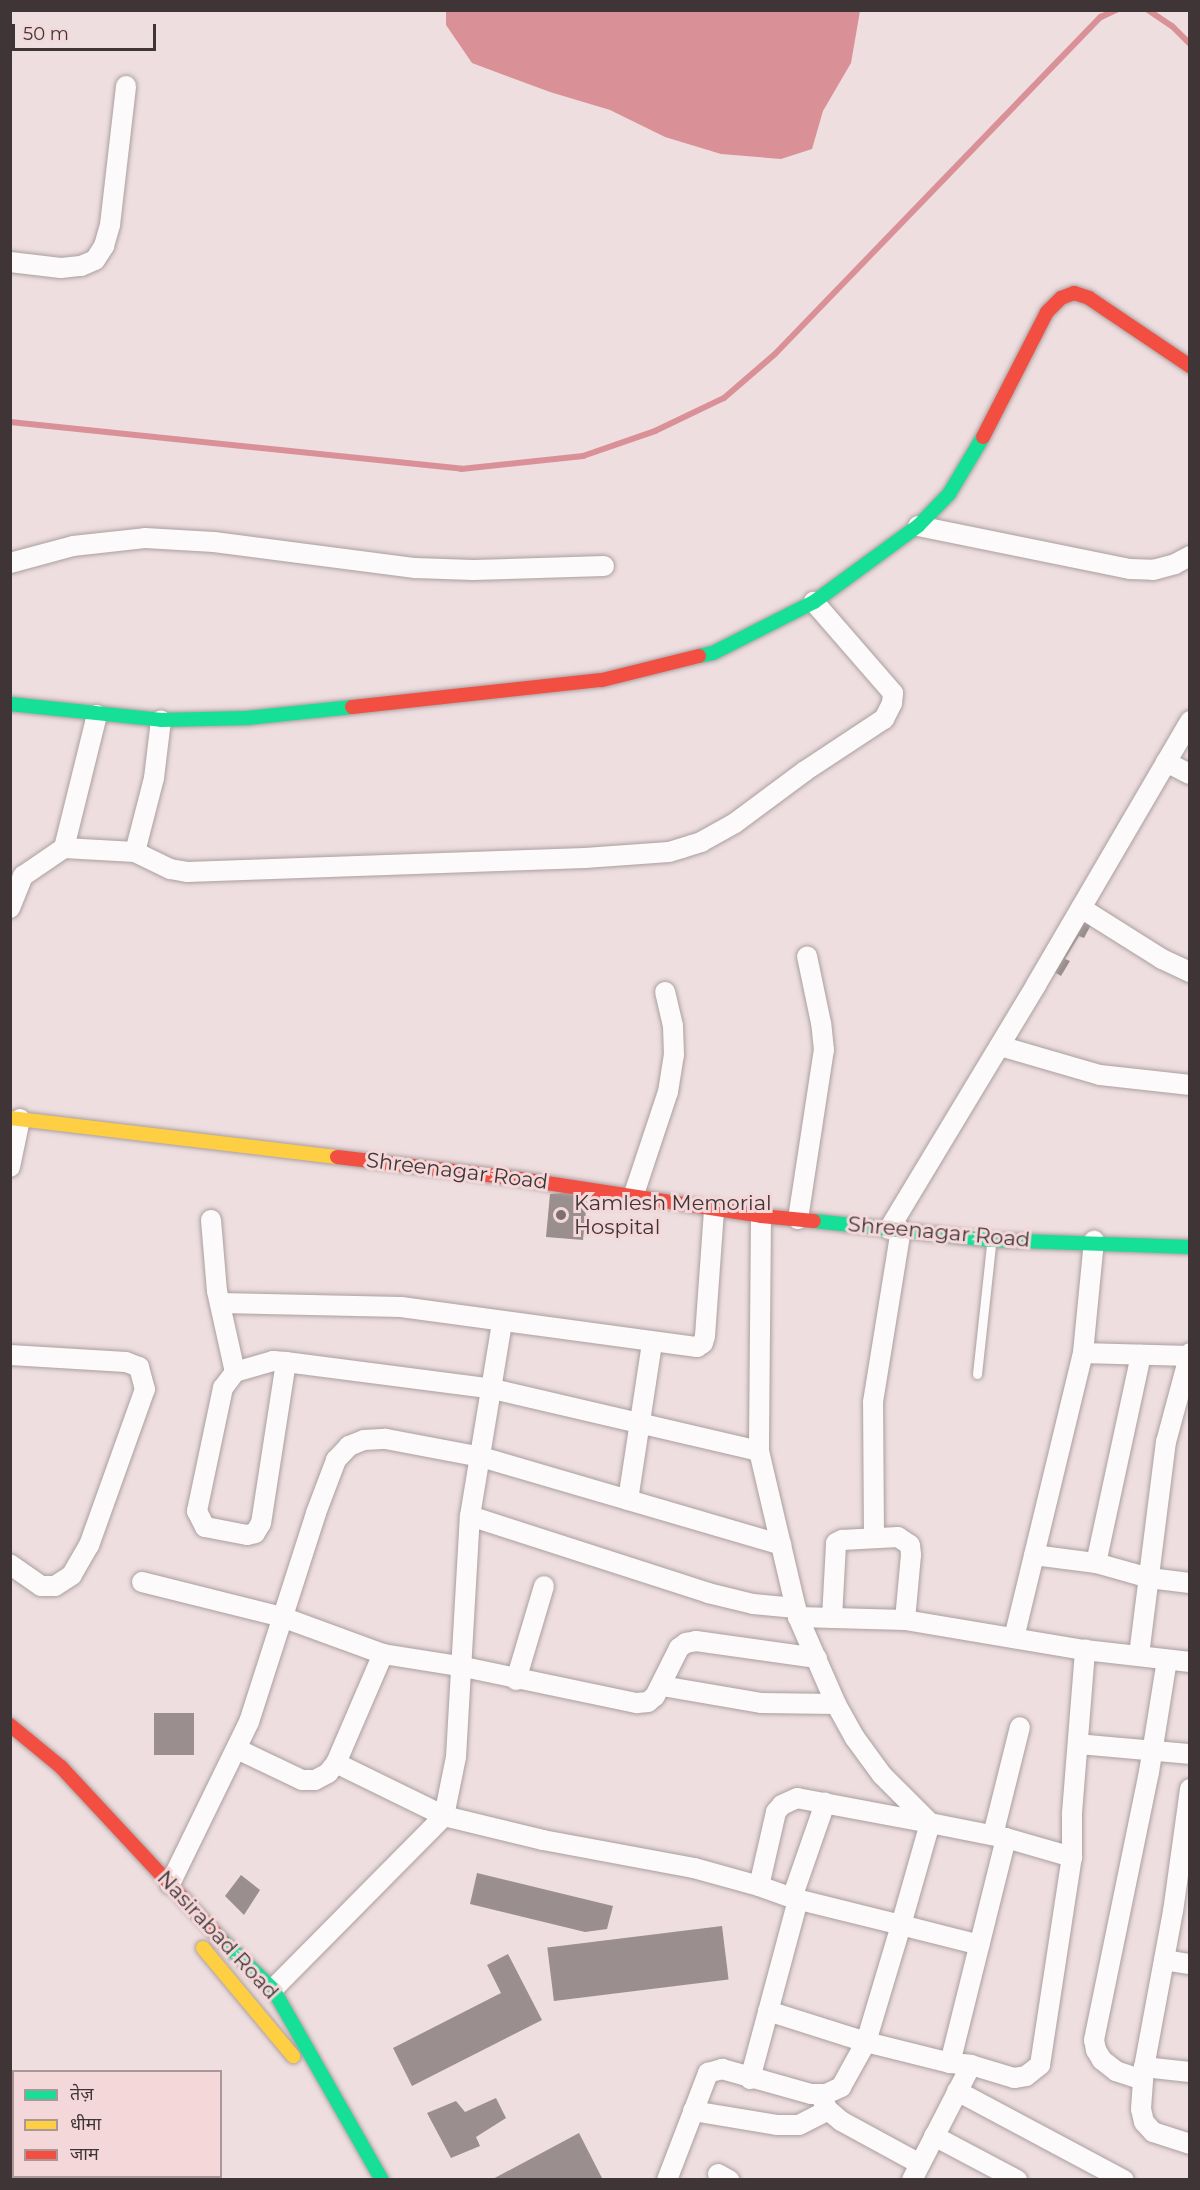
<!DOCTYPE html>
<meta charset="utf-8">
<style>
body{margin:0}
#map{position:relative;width:1200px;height:2190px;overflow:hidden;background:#eededf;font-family:Montserrat,"Noto Sans Devanagari",sans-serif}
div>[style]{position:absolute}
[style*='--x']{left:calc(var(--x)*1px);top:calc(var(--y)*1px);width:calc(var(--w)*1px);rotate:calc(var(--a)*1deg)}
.water>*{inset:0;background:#d99197}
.stream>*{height:6px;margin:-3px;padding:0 3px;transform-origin:3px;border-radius:3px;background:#d99197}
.building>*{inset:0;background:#9a8e8f;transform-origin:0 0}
.roads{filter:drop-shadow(0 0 2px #ab9fa0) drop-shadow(0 0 2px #ab9fa0)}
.lane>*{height:9px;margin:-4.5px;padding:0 4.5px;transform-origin:4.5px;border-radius:4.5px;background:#fcfafa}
.street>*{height:20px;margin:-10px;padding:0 10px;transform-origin:10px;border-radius:10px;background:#fcfafa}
.fast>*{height:14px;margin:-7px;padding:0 7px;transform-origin:7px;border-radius:7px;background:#16e098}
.slow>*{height:14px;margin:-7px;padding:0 7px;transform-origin:7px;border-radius:7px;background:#ffcf43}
.jam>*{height:14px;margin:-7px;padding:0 7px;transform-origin:7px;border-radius:7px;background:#f24e42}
.dots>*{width:16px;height:16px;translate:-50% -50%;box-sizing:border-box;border:3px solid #f4d8d9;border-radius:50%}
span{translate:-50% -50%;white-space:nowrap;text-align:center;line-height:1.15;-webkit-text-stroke:6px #f4d8d9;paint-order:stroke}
.street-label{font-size:21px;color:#403536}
.poi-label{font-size:21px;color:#403536}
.left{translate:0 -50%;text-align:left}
.frame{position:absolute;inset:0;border:12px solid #403536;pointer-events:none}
.legend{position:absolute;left:12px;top:2070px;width:210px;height:108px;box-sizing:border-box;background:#f4d8d9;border:2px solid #ac9798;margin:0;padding:8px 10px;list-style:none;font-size:18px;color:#403536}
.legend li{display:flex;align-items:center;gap:12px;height:30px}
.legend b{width:30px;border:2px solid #ac9798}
.scale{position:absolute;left:12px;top:24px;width:144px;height:27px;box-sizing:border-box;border:3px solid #403536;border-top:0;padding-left:8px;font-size:18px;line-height:21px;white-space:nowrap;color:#403536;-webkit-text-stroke:4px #f4d8d9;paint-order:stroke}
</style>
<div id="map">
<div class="water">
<div style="clip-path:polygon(446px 10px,860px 10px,860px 11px,851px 63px,823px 111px,812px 149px,781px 159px,721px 154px,665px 137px,610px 110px,550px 92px,472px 63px,446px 25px)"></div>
</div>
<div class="stream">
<div style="--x:1148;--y:10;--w:29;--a:34"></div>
<div style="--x:1172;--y:26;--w:25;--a:45"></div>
<div style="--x:10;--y:422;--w:453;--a:5.9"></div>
<div style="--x:461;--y:469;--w:123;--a:-6.1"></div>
<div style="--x:583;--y:456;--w:76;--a:-19.1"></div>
<div style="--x:655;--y:431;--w:76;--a:-25.6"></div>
<div style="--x:724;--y:398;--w:67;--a:-40.8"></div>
<div style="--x:775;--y:354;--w:469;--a:-46"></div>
<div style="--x:1101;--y:17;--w:17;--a:-25"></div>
</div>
<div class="building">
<div style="clip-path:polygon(1083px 917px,1092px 923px,1084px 938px,1079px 936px,1065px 959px,1070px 961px,1061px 976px,1051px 970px)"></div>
<div style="clip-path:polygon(588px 1191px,583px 1240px,546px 1237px,550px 1194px)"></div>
<div style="left:154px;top:1713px;width:40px;height:42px"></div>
<div style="clip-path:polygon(477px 1873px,613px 1906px,607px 1929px,585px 1932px,470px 1904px)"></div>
<div style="clip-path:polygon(241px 1875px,260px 1890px,244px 1915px,225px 1896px)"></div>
<div style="left:722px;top:1926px;width:54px;height:176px;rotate:83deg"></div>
<div style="clip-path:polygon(508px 1954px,542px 2020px,412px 2086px,393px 2048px,501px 1993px,487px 1965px)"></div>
<div style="clip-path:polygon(496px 2098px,506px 2118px,476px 2137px,480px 2146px,451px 2158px,427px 2113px,456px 2101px,465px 2112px)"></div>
<div style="clip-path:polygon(579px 2133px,603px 2180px,491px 2180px)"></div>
</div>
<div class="roads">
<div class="lane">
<div style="--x:977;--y:1374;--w:130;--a:-83.8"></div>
</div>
<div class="street">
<div style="--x:10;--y:262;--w:51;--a:6.7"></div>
<div style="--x:61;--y:268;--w:20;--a:-6"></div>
<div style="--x:81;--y:266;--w:15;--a:-23"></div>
<div style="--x:95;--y:260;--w:17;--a:-57"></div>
<div style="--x:104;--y:246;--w:22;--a:-74"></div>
<div style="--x:110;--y:225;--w:140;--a:-83.4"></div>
<div style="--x:918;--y:526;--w:216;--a:11.5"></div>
<div style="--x:1130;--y:569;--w:23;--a:2"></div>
<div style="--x:1153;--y:570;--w:23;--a:-15"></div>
<div style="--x:1175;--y:564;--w:17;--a:-28"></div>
<div style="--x:10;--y:563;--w:65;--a:-15.1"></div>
<div style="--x:73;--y:546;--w:72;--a:-6.3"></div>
<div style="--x:145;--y:538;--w:69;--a:3.3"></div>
<div style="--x:214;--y:542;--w:203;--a:7.4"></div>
<div style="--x:415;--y:568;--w:58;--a:2"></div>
<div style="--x:473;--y:570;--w:131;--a:-1.7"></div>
<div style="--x:1166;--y:762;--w:27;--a:27"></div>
<div style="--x:64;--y:848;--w:137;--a:-76.1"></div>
<div style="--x:135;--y:852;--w:76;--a:-75.6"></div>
<div style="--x:154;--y:778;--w:58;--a:-83.1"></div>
<div style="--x:10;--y:908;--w:35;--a:-68"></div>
<div style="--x:23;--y:876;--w:50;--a:-34.3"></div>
<div style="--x:64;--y:848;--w:71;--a:3.2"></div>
<div style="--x:135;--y:852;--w:39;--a:26"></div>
<div style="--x:170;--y:869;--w:17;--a:10"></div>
<div style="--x:187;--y:872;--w:398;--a:-2"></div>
<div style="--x:585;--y:858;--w:84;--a:-4.1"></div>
<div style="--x:669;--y:852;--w:34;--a:-17"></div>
<div style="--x:701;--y:842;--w:39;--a:-29"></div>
<div style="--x:735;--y:823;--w:87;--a:-36.6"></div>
<div style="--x:805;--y:771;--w:95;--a:-33.4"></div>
<div style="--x:884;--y:719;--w:18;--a:-63"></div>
<div style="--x:892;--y:703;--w:10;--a:-84"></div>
<div style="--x:893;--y:693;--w:121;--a:-131"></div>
<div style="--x:1081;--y:908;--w:96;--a:32.2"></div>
<div style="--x:1162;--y:959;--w:31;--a:25"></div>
<div style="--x:1000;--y:1046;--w:104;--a:16.2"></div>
<div style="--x:1100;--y:1075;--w:91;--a:6.3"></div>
<div style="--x:10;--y:1167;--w:49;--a:-78.2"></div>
<div style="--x:633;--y:1197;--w:111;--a:-71.6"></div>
<div style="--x:668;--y:1092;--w:37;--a:-81"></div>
<div style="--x:674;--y:1055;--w:29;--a:-92"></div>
<div style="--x:673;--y:1026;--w:35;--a:-103"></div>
<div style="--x:761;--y:1216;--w:235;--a:90.5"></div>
<div style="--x:759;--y:1451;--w:171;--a:76.8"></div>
<div style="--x:798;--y:1617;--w:95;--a:66.4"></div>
<div style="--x:836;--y:1704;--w:39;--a:61"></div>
<div style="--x:855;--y:1738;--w:46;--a:53.9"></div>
<div style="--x:882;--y:1775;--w:68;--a:45"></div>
<div style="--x:930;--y:1823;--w:77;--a:11.2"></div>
<div style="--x:1006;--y:1838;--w:69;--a:16.1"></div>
<div style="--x:1072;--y:1857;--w:44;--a:-90"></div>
<div style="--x:1072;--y:1813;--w:164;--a:-85.4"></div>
<div style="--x:798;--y:1219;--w:171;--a:-81.3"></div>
<div style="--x:824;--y:1050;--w:27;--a:-96"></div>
<div style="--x:821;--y:1023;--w:68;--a:-101.8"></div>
<div style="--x:211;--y:1220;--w:71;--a:85.2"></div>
<div style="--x:217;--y:1291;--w:83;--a:77.5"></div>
<div style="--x:889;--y:1229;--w:285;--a:-58.9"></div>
<div style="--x:1036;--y:985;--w:306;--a:-59.7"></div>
<div style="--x:220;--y:1303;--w:181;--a:1.3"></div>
<div style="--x:401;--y:1307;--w:299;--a:7.7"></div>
<div style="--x:697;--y:1347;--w:7;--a:-34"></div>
<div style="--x:703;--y:1343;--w:7;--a:-74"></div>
<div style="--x:705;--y:1336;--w:127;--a:-85.9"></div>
<div style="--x:1083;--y:1353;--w:106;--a:1.6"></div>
<div style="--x:10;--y:1355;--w:116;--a:3.5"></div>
<div style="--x:126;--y:1362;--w:14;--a:21"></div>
<div style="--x:139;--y:1367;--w:23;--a:75"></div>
<div style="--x:145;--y:1389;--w:166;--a:109.7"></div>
<div style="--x:89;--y:1545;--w:34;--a:120"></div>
<div style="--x:72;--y:1575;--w:20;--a:147"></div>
<div style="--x:55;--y:1586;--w:14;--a:180"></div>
<div style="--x:41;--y:1586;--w:38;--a:-145"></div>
<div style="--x:286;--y:1362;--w:163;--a:98.8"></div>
<div style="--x:261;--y:1523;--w:12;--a:121"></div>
<div style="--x:255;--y:1533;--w:8;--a:166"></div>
<div style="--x:247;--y:1535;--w:43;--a:-169.2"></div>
<div style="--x:205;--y:1527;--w:18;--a:-117"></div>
<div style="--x:197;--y:1511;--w:126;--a:-78.1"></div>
<div style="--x:223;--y:1388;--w:20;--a:-53"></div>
<div style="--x:235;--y:1372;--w:40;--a:-16"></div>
<div style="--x:273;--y:1361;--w:13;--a:4"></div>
<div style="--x:286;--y:1362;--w:209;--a:7.4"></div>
<div style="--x:493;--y:1389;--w:273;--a:13.1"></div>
<div style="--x:628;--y:1500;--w:159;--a:-81.3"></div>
<div style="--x:470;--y:1516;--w:250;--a:17.9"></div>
<div style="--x:708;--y:1593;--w:46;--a:13.7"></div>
<div style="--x:753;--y:1604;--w:43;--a:5.3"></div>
<div style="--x:874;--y:1537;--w:135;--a:-90.4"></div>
<div style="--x:873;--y:1402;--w:174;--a:-80.8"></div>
<div style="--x:1034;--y:1555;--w:63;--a:7.4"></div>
<div style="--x:1096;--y:1563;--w:55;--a:15.8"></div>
<div style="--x:1149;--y:1578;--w:41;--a:7"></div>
<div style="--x:1096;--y:1563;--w:213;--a:-77.8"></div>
<div style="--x:142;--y:1582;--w:144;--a:14"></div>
<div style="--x:282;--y:1617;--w:108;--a:20.1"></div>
<div style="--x:383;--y:1654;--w:82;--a:9.1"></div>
<div style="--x:464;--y:1667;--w:177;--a:11.8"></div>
<div style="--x:637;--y:1703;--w:11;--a:-5"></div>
<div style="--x:648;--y:1702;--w:9;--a:-41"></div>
<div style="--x:655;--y:1696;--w:54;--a:-63.4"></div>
<div style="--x:679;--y:1648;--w:9;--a:-36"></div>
<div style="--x:686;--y:1643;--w:10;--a:-11"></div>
<div style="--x:696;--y:1641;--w:122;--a:8"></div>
<div style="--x:798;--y:1617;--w:107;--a:1.6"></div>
<div style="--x:905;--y:1620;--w:182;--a:9.5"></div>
<div style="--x:1085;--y:1650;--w:106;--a:6.5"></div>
<div style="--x:832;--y:1618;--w:75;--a:-86.9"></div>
<div style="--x:836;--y:1543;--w:7;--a:-27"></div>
<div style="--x:842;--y:1540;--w:56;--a:-3.1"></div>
<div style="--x:898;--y:1537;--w:14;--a:34"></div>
<div style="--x:910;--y:1545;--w:10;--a:84"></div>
<div style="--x:911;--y:1555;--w:65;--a:95.3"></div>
<div style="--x:1014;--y:1638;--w:293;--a:-76.4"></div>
<div style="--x:1083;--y:1353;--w:113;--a:-84.4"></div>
<div style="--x:1139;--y:1655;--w:215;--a:-82.8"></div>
<div style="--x:1166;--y:1442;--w:92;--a:-74.9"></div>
<div style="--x:516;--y:1680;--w:98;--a:-73.4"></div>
<div style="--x:662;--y:1686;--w:100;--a:9.7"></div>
<div style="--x:761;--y:1703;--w:75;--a:0.8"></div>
<div style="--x:1078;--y:1744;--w:112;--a:5.1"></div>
<div style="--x:237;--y:1749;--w:72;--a:25.5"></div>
<div style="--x:302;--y:1780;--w:13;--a:0"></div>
<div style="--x:315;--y:1780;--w:15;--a:-28"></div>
<div style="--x:328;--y:1773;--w:13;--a:-51"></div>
<div style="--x:336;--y:1763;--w:119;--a:-66.7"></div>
<div style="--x:336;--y:1763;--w:120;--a:26.1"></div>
<div style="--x:444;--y:1816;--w:102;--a:13.6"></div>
<div style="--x:543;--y:1840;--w:154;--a:10.5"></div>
<div style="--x:694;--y:1868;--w:67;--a:15.5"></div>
<div style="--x:1190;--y:1789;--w:123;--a:97.9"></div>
<div style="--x:1173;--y:1911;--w:159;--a:100.5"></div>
<div style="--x:1144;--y:2067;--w:42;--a:94.1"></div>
<div style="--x:1141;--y:2109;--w:13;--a:77"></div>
<div style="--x:1144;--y:2122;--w:13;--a:48"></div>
<div style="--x:1153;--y:2132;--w:39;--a:18"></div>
<div style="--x:993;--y:1835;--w:111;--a:-76"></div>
<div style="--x:170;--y:1884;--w:180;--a:-64"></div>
<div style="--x:249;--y:1722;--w:219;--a:-72.2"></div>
<div style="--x:316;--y:1513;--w:57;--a:-69.3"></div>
<div style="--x:336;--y:1460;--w:19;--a:-47"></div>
<div style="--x:349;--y:1446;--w:16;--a:-22"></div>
<div style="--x:364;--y:1440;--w:22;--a:-3"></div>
<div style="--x:386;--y:1439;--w:97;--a:10.7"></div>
<div style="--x:481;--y:1457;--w:313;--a:16.3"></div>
<div style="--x:792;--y:1898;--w:101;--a:-70.8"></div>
<div style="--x:1164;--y:1960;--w:26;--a:9"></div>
<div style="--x:273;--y:1989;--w:243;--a:-45.3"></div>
<div style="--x:444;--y:1816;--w:60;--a:-78.5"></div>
<div style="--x:456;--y:1757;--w:241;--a:-86.7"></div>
<div style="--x:470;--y:1516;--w:196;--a:-80.6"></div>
<div style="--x:768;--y:2011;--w:103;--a:17.6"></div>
<div style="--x:866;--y:2042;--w:87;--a:14"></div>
<div style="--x:950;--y:2063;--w:21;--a:5"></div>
<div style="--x:971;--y:2065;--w:45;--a:16.8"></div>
<div style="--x:1014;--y:2078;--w:12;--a:-9"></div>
<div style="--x:1026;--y:2076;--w:18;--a:-38"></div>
<div style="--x:1040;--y:2065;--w:210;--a:-81.3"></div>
<div style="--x:950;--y:2063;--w:232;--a:-76"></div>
<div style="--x:1144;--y:2067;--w:46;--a:6.2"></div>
<div style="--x:750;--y:2079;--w:185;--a:-75"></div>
<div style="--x:1143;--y:2080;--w:28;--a:-162"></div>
<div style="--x:1116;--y:2071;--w:18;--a:-142"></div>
<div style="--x:1102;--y:2060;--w:12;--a:-121"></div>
<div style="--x:1096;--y:2050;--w:10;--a:-101"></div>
<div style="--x:1094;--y:2040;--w:274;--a:-78.4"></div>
<div style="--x:1149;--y:1772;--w:113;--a:-80.9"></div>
<div style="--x:957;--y:2091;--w:189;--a:28.1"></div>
<div style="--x:822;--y:2099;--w:13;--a:61"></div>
<div style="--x:828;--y:2110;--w:17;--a:40"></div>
<div style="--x:841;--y:2121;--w:90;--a:28.6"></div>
<div style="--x:693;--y:2111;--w:86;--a:9.4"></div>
<div style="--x:778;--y:2125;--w:21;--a:0"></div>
<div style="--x:799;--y:2125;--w:33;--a:-27"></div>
<div style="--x:934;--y:2136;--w:94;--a:27.9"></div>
<div style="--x:718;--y:2174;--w:13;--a:29"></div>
<div style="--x:667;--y:2180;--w:115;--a:-69"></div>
<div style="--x:708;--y:2073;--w:15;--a:-16"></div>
<div style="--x:722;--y:2069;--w:92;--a:15.7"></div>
<div style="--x:811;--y:2094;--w:15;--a:0"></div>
<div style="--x:826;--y:2094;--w:17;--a:-25"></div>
<div style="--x:841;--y:2087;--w:51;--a:-60.9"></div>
<div style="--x:866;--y:2042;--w:122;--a:-73.3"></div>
<div style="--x:901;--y:1925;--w:106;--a:-74.1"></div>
<div style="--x:930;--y:1823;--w:135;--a:-169.4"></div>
<div style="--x:797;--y:1798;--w:17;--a:155"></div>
<div style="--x:782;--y:1805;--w:9;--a:131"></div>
<div style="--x:776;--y:1812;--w:76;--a:102.9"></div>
<div style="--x:759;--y:1886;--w:35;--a:20"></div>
<div style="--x:792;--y:1898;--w:112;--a:13.9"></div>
<div style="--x:901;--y:1925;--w:81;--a:14.2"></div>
<div style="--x:912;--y:2180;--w:129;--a:-62.8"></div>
</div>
<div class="fast">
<div style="--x:699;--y:656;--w:14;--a:-12"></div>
<div style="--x:713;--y:653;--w:113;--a:-26.8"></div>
<div style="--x:814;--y:602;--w:129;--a:-36.2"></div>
<div style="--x:918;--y:526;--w:45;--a:-45.9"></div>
<div style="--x:949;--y:494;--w:66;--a:-59.2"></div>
<div style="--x:10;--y:704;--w:152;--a:6"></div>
<div style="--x:161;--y:720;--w:86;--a:-1.3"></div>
<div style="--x:247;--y:718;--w:106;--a:-6"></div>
<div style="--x:814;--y:1221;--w:178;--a:6.1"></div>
<div style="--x:991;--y:1240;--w:199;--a:2"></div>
<div style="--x:222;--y:1940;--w:71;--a:43.9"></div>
<div style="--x:273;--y:1989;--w:220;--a:60.3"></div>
</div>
<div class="slow">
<div style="--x:10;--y:1118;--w:329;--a:6.8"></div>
<div style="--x:203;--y:1948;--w:141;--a:50.2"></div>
</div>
<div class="jam">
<div style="--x:983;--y:437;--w:140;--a:-62.9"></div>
<div style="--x:1047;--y:312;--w:20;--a:-45"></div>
<div style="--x:1061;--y:298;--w:14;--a:-21"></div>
<div style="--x:1074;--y:293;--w:16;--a:18"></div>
<div style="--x:1089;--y:298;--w:122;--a:34"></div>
<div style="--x:352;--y:707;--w:251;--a:-6.2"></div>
<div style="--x:602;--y:680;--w:100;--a:-13.9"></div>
<div style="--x:337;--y:1157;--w:178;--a:6.8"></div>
<div style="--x:514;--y:1178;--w:250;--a:8.7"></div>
<div style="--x:761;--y:1216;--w:53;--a:5.4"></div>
<div style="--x:10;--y:1725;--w:66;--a:39.5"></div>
<div style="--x:61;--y:1767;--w:236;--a:47.1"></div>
</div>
</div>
<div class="dots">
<div style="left:561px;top:1215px;background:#7d7071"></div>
</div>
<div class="street-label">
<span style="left:457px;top:1171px;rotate:7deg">Shreenagar Road</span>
<span style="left:939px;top:1232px;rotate:5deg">Shreenagar Road</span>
<span style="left:218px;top:1935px;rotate:47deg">Nasirabad Road</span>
</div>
<div class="poi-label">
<span class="left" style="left:574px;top:1215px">Kamlesh Memorial<br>Hospital</span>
</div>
<div class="frame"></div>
<ul class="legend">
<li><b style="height:8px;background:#16e098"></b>तेज़</li>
<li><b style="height:8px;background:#ffcf43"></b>धीमा</li>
<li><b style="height:8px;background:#f24e42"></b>जाम</li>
</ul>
<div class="scale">50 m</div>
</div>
